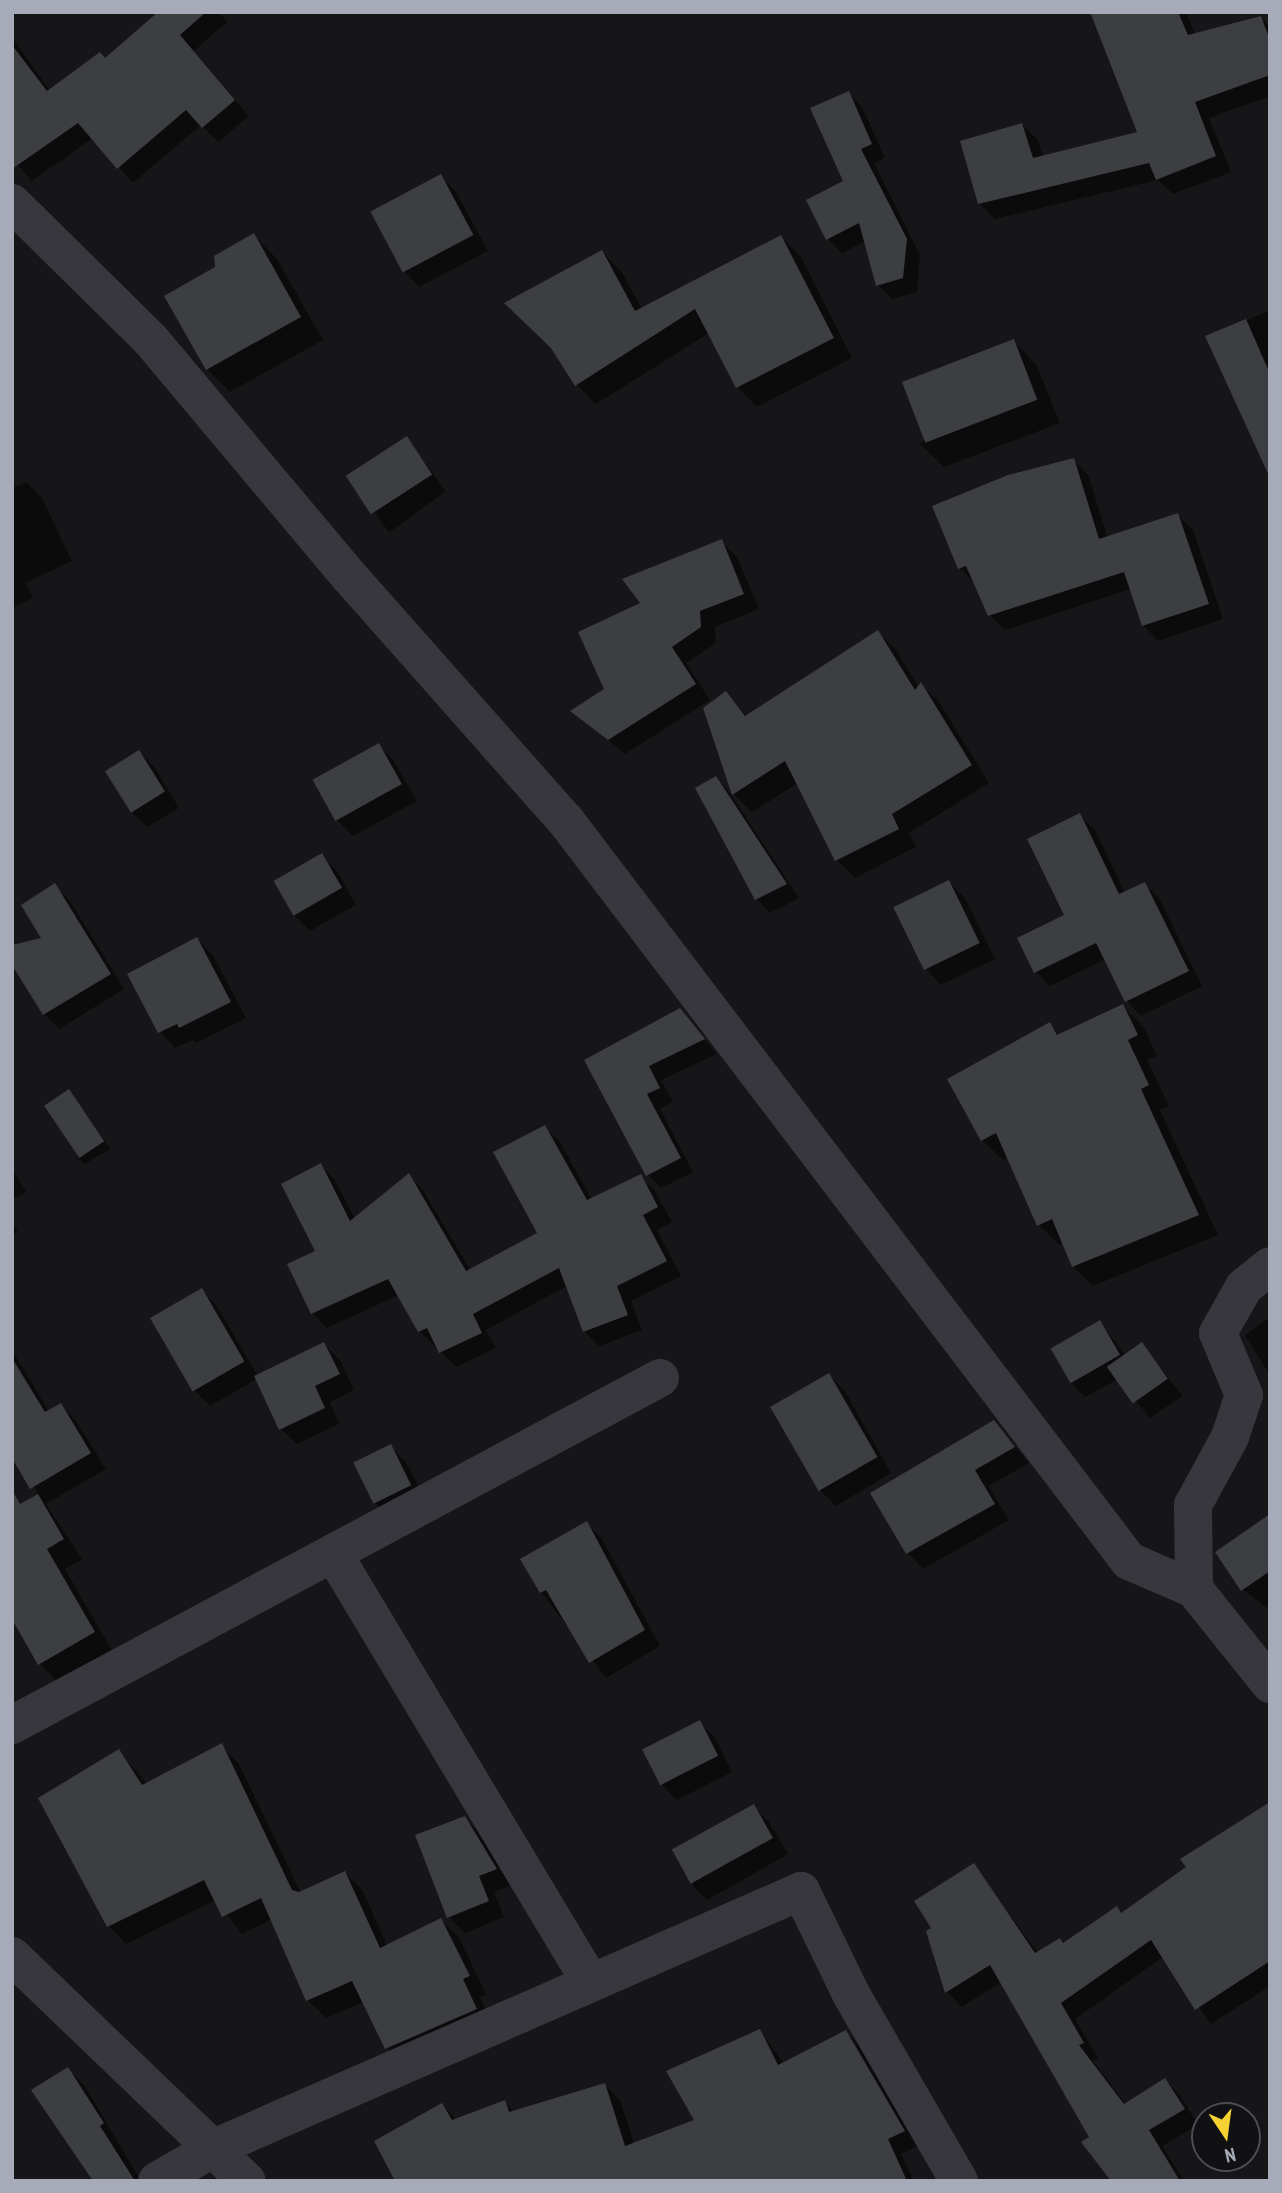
<!DOCTYPE html>
<style>
body{margin:0}
#map{position:relative;width:1282px;height:2193px;overflow:hidden;background:#161618;font-family:"PT Sans Narrow",sans-serif}
div>[style]{position:absolute}
[style*='--x']{left:calc(var(--x)*1px);top:calc(var(--y)*1px);width:calc(var(--w)*1px);rotate:calc(var(--a)*1deg)}
.shadow>*{inset:0;background:#0007;transform-origin:0 0}
.building>*{inset:0;background:#3d3e42;transform-origin:0 0}
.street>*{height:38px;margin:-19px;padding:0 19px;transform-origin:19px;border-radius:19px;background:#37373d}
span{translate:-50% -50%;white-space:nowrap;text-align:center;line-height:1.15;-webkit-text-stroke:6px #111113;paint-order:stroke}
.frame{position:absolute;inset:0;border:14px solid #a7aab8;pointer-events:none}
.north{position:absolute;left:1191px;top:2102px;width:70px;height:70px;box-sizing:border-box;background:#111113;border:2px solid #4d4e55;border-radius:50%;rotate:167deg;font-size:19px;font-weight:700;line-height:28px;text-align:center;color:#a7aab8}
.north::after{content:'';display:block;margin:auto;width:24px;height:32px;background:#f5d131;clip-path:polygon(50% 0,100% 100%,50% 72%,0 100%)}
</style>
<div id="map">
<div class="shadow">
<div style="clip-path:polygon(161px 12px,219px 12px,227px 22px,194px 51px,249px 116px,218px 142px,201px 125px,133px 183px,93px 138px,32px 181px,12px 159px,12px 37px,50px 91px,105px 59px)"></div>
<div style="clip-path:polygon(1092px 12px,1186px 12px,1195px 35px,1260px 17px,1270px 27px,1270px 96px,1209px 118px,1231px 172px,1173px 194px,1158px 180px,995px 219px,979px 203px,1022px 124px,1038px 140px,1043px 157px,1140px 134px)"></div>
<div style="clip-path:polygon(848px 93px,862px 107px,885px 158px,874px 163px,920px 255px,917px 292px,892px 299px,878px 285px,866px 241px,842px 253px,828px 239px,845px 182px)"></div>
<div style="clip-path:polygon(441px 176px,456px 192px,488px 251px,419px 287px,404px 271px)"></div>
<div style="clip-path:polygon(254px 235px,277px 259px,323px 340px,230px 392px,207px 369px,217px 268px)"></div>
<div style="clip-path:polygon(781px 237px,801px 257px,852px 358px,757px 407px,737px 387px,709px 333px,596px 404px,576px 384px,555px 349px,602px 252px,622px 272px,642px 309px)"></div>
<div style="clip-path:polygon(1270px 310px,1270px 473px,1208px 337px)"></div>
<div style="clip-path:polygon(1013px 341px,1036px 364px,1060px 423px,944px 467px,920px 444px)"></div>
<div style="left:407px;top:438px;width:66px;height:70px;rotate:54deg"></div>
<div style="clip-path:polygon(1073px 460px,1088px 475px,1108px 538px,1178px 515px,1193px 530px,1223px 619px,1158px 641px,1143px 625px,1131px 589px,1005px 630px,990px 615px,975px 584px,960px 568px,934px 507px)"></div>
<div style="clip-path:polygon(26px 482px,42px 498px,72px 561px,25px 583px,33px 598px,12px 608px,12px 488px)"></div>
<div style="clip-path:polygon(721px 541px,737px 557px,759px 609px,715px 627px,716px 643px,686px 663px,710px 700px,625px 754px,573px 711px,607px 690px,643px 604px)"></div>
<div style="clip-path:polygon(878px 632px,896px 650px,919px 688px,921px 685px,939px 702px,989px 783px,909px 833px,916px 847px,855px 878px,837px 860px,798px 783px,752px 812px,734px 794px,726px 693px,748px 717px)"></div>
<div style="clip-path:polygon(378px 745px,394px 761px,417px 801px,353px 836px,337px 820px)"></div>
<div style="clip-path:polygon(139px 752px,155px 768px,179px 808px,147px 827px,131px 812px)"></div>
<div style="clip-path:polygon(716px 778px,730px 793px,799px 898px,770px 913px,757px 899px,697px 789px)"></div>
<div style="clip-path:polygon(1080px 816px,1095px 830px,1125px 893px,1144px 884px,1159px 898px,1202px 986px,1141px 1016px,1127px 1001px,1106px 959px,1050px 986px,1036px 972px,1067px 916px)"></div>
<div style="clip-path:polygon(322px 856px,337px 871px,356px 905px,310px 931px,294px 915px)"></div>
<div style="clip-path:polygon(949px 882px,965px 898px,995px 959px,941px 985px,926px 969px)"></div>
<div style="clip-path:polygon(55px 886px,70px 901px,124px 989px,59px 1029px,44px 1014px,44px 939px)"></div>
<div style="clip-path:polygon(197px 939px,213px 955px,246px 1018px,196px 1043px,193px 1040px,175px 1048px,160px 1032px,129px 975px)"></div>
<div style="clip-path:polygon(1122px 1006px,1143px 1026px,1157px 1056px,1147px 1060px,1169px 1106px,1160px 1110px,1218px 1235px,1093px 1286px,1073px 1266px,1064px 1243px,1059px 1245px,1039px 1225px,1009px 1157px,1003px 1160px,982px 1140px,1049px 1025px,1060px 1035px)"></div>
<div style="clip-path:polygon(680px 1010px,717px 1054px,661px 1080px,673px 1102px,660px 1109px,693px 1172px,661px 1188px,647px 1174px,639px 1030px)"></div>
<div style="clip-path:polygon(69px 1091px,111px 1149px,84px 1164px,77px 1157px)"></div>
<div style="clip-path:polygon(545px 1127px,560px 1142px,592px 1200px,640px 1176px,655px 1191px,672px 1222px,657px 1230px,681px 1276px,631px 1301px,642px 1330px,599px 1346px,584px 1331px,567px 1286px,486px 1330px,496px 1348px,456px 1367px,419px 1331px,399px 1295px,327px 1328px,312px 1313px,321px 1165px,335px 1180px,355px 1219px,409px 1176px,423px 1190px,471px 1271px,540px 1234px)"></div>
<div style="clip-path:polygon(12px 1169px,26px 1192px,12px 1200px)"></div>
<div style="clip-path:polygon(12px 1223px,18px 1232px,12px 1235px)"></div>
<div style="clip-path:polygon(201px 1290px,217px 1306px,258px 1376px,324px 1344px,340px 1360px,354px 1390px,330px 1402px,339px 1424px,297px 1444px,281px 1429px,257px 1379px,210px 1406px,194px 1390px,152px 1319px)"></div>
<div style="clip-path:polygon(1270px 1317px,1270px 1375px,1245px 1335px)"></div>
<div style="clip-path:polygon(1100px 1322px,1126px 1356px,1142px 1345px,1183px 1396px,1150px 1418px,1118px 1379px,1085px 1397px,1069px 1381px)"></div>
<div style="clip-path:polygon(12px 1350px,49px 1412px,61px 1405px,76px 1421px,106px 1469px,46px 1504px,82px 1559px,65px 1569px,113px 1652px,59px 1683px,40px 1664px,12px 1511px,39px 1495px,12px 1456px)"></div>
<div style="clip-path:polygon(829px 1375px,845px 1391px,891px 1473px,836px 1506px,820px 1490px,772px 1407px)"></div>
<div style="clip-path:polygon(994px 1422px,1029px 1463px,989px 1486px,1009px 1520px,923px 1569px,908px 1553px)"></div>
<div style="clip-path:polygon(390px 1446px,406px 1462px,426px 1501px,391px 1519px,375px 1503px)"></div>
<div style="clip-path:polygon(1270px 1516px,1270px 1610px,1243px 1590px,1218px 1552px)"></div>
<div style="clip-path:polygon(586px 1523px,602px 1539px,660px 1646px,606px 1678px,541px 1592px)"></div>
<div style="clip-path:polygon(699px 1722px,715px 1738px,732px 1772px,677px 1800px,661px 1784px,644px 1749px)"></div>
<div style="clip-path:polygon(221px 1746px,239px 1764px,301px 1893px,345px 1873px,363px 1891px,387px 1946px,441px 1920px,459px 1938px,486px 1994px,480px 1997px,494px 2027px,405px 2066px,387px 2048px,363px 2002px,326px 2018px,308px 2000px,272px 1919px,242px 1934px,216px 1900px,126px 1944px,109px 1926px,119px 1751px,147px 1784px)"></div>
<div style="clip-path:polygon(753px 1806px,769px 1822px,788px 1854px,707px 1900px,692px 1885px)"></div>
<div style="clip-path:polygon(465px 1818px,480px 1833px,511px 1885px,494px 1892px,504px 1917px,465px 1933px,449px 1917px)"></div>
<div style="clip-path:polygon(973px 1866px,1038px 1953px,1064px 1944px,1117px 1908px,1122px 1914px,1270px 1902px,1270px 1986px,1211px 2024px,1163px 1957px,1075px 2019px,1098px 2058px,1093px 2061px,1126px 2104px,1165px 2080px,1180px 2095px,1198px 2125px,1162px 2146px,1184px 2181px,1125px 2181px,1001px 1982px,962px 2007px,947px 1992px,928px 1932px)"></div>
<div style="clip-path:polygon(760px 2031px,784px 2064px,846px 2032px,861px 2046px,918px 2146px,901px 2154px,914px 2181px,397px 2181px,442px 2105px,457px 2120px,504px 2102px,514px 2112px,605px 2085px,620px 2100px,634px 2144px,697px 2121px)"></div>
<div style="clip-path:polygon(68px 2069px,84px 2085px,141px 2181px,95px 2181px)"></div>
</div>
<div class="building">
<div style="clip-path:polygon(158px 12px,206px 12px,180px 35px,235px 100px,202px 128px,186px 110px,117px 169px,78px 123px,12px 169px,12px 45px,47px 91px,100px 52px,105px 58px)"></div>
<div style="clip-path:polygon(1090px 12px,1178px 12px,1188px 35px,1261px 16px,1270px 40px,1270px 75px,1195px 102px,1216px 156px,1156px 180px,1149px 163px,978px 204px,960px 141px,1022px 123px,1033px 158px,1137px 132px)"></div>
<div style="clip-path:polygon(849px 91px,872px 144px,861px 149px,907px 239px,903px 278px,876px 286px,859px 223px,826px 240px,806px 200px,843px 181px,810px 108px)"></div>
<div style="left:441px;top:174px;width:69px;height:80px;rotate:62deg"></div>
<div style="clip-path:polygon(254px 233px,301px 317px,206px 370px,164px 296px,215px 267px,214px 256px)"></div>
<div style="clip-path:polygon(781px 235px,834px 338px,736px 388px,695px 309px,575px 386px,551px 348px,504px 303px,602px 250px,635px 311px)"></div>
<div style="clip-path:polygon(1246px 319px,1270px 374px,1270px 478px,1205px 336px)"></div>
<div style="left:1014px;top:339px;width:65px;height:120px;rotate:69deg"></div>
<div style="left:407px;top:436px;width:46px;height:73px;rotate:57deg"></div>
<div style="clip-path:polygon(1074px 458px,1099px 539px,1178px 513px,1209px 604px,1142px 626px,1124px 572px,988px 616px,966px 566px,958px 569px,932px 506px,1008px 475px)"></div>
<div style="clip-path:polygon(722px 539px,744px 594px,700px 611px,701px 627px,672px 647px,696px 684px,608px 740px,570px 711px,604px 689px,578px 632px,640px 603px,622px 579px)"></div>
<div style="clip-path:polygon(878px 630px,915px 690px,921px 682px,972px 765px,892px 814px,899px 829px,835px 861px,785px 761px,732px 795px,703px 708px,726px 691px,745px 716px)"></div>
<div style="left:379px;top:743px;width:47px;height:76px;rotate:61deg"></div>
<div style="left:139px;top:750px;width:49px;height:40px;rotate:58deg"></div>
<div style="clip-path:polygon(716px 776px,787px 884px,755px 900px,695px 788px)"></div>
<div style="clip-path:polygon(1080px 813px,1119px 894px,1145px 882px,1189px 971px,1125px 1002px,1096px 943px,1034px 973px,1017px 938px,1064px 915px,1027px 839px)"></div>
<div style="left:322px;top:853px;width:40px;height:56px;rotate:60deg"></div>
<div style="left:949px;top:880px;width:70px;height:62px;rotate:64deg"></div>
<div style="clip-path:polygon(55px 883px,111px 974px,43px 1015px,12px 965px,12px 945px,41px 938px,21px 905px)"></div>
<div style="clip-path:polygon(197px 937px,231px 1002px,179px 1028px,177px 1024px,158px 1033px,127px 974px)"></div>
<div style="clip-path:polygon(1123px 1004px,1138px 1035px,1128px 1040px,1149px 1085px,1141px 1089px,1199px 1215px,1072px 1267px,1052px 1219px,1037px 1226px,996px 1133px,981px 1141px,947px 1079px,1050px 1022px,1057px 1035px)"></div>
<div style="clip-path:polygon(680px 1008px,705px 1039px,649px 1066px,660px 1088px,647px 1094px,681px 1158px,646px 1176px,584px 1060px)"></div>
<div style="left:69px;top:1089px;width:63px;height:30px;rotate:56deg"></div>
<div style="clip-path:polygon(545px 1125px,587px 1200px,641px 1174px,658px 1207px,643px 1215px,667px 1261px,617px 1286px,628px 1315px,583px 1332px,559px 1268px,473px 1314px,482px 1333px,439px 1353px,427px 1328px,418px 1332px,388px 1279px,311px 1314px,287px 1264px,315px 1251px,281px 1184px,321px 1163px,350px 1221px,409px 1173px,466px 1271px,537px 1233px,493px 1152px)"></div>
<div style="left:202px;top:1288px;width:85px;height:60px;rotate:60deg"></div>
<div style="left:1100px;top:1320px;width:40px;height:57px;rotate:60deg"></div>
<div style="clip-path:polygon(324px 1342px,340px 1374px,315px 1386px,325px 1408px,279px 1430px,254px 1376px)"></div>
<div style="left:1142px;top:1342px;width:45px;height:43px;rotate:55deg"></div>
<div style="clip-path:polygon(12px 1358px,45px 1412px,61px 1403px,91px 1453px,30px 1489px,12px 1458px)"></div>
<div style="left:829px;top:1373px;width:97px;height:68px;rotate:60deg"></div>
<div style="clip-path:polygon(994px 1420px,1015px 1447px,975px 1470px,995px 1504px,906px 1554px,870px 1493px)"></div>
<div style="left:391px;top:1444px;width:46px;height:42px;rotate:64deg"></div>
<div style="clip-path:polygon(12px 1490px,20px 1504px,38px 1494px,64px 1539px,47px 1549px,95px 1632px,38px 1665px,12px 1619px)"></div>
<div style="clip-path:polygon(1270px 1514px,1270px 1571px,1241px 1591px,1215px 1552px)"></div>
<div style="clip-path:polygon(587px 1521px,645px 1630px,589px 1663px,546px 1590px,540px 1593px,520px 1559px)"></div>
<div style="left:700px;top:1720px;width:40px;height:65px;rotate:63deg"></div>
<div style="clip-path:polygon(222px 1743px,292px 1890px,299px 1892px,345px 1871px,380px 1948px,441px 1918px,470px 1976px,463px 1979px,477px 2009px,385px 2049px,352px 1981px,306px 2001px,261px 1898px,222px 1917px,204px 1880px,107px 1927px,38px 1798px,119px 1749px,142px 1785px)"></div>
<div style="clip-path:polygon(1270px 1802px,1270px 1961px,1195px 2010px,1151px 1940px,1061px 2003px,1084px 2043px,1079px 2045px,1124px 2104px,1165px 2078px,1185px 2109px,1149px 2130px,1180px 2181px,1111px 2181px,1081px 2142px,1089px 2137px,990px 1965px,945px 1993px,926px 1931px,931px 1928px,914px 1901px,974px 1863px,1035px 1953px,1060px 1938px,1063px 1943px,1117px 1906px,1121px 1913px,1186px 1867px,1180px 1859px)"></div>
<div style="left:754px;top:1804px;width:39px;height:94px;rotate:61deg"></div>
<div style="clip-path:polygon(465px 1816px,497px 1869px,479px 1876px,489px 1901px,447px 1918px,415px 1835px)"></div>
<div style="clip-path:polygon(760px 2029px,778px 2065px,846px 2030px,905px 2131px,888px 2139px,907px 2181px,395px 2181px,374px 2141px,442px 2103px,452px 2120px,505px 2100px,509px 2112px,605px 2083px,625px 2146px,694px 2120px,666px 2071px)"></div>
<div style="clip-path:polygon(68px 2067px,104px 2123px,100px 2126px,135px 2181px,93px 2181px,31px 2090px)"></div>
</div>
<div class="street">
<div style="--x:12;--y:203;--w:194;--a:44.6"></div>
<div style="--x:150;--y:339;--w:309;--a:50"></div>
<div style="--x:349;--y:576;--w:327;--a:48.5"></div>
<div style="--x:566;--y:821;--w:930;--a:52.74"></div>
<div style="--x:1129;--y:1561;--w:71;--a:23.3"></div>
<div style="--x:1194;--y:1589;--w:122;--a:51.3"></div>
<div style="--x:333;--y:1553;--w:501;--a:59.04"></div>
<div style="--x:1194;--y:1589;--w:84;--a:-90.7"></div>
<div style="--x:1193;--y:1505;--w:77;--a:-61.4"></div>
<div style="--x:1230;--y:1437;--w:44;--a:-71.6"></div>
<div style="--x:1244;--y:1395;--w:67;--a:-112.8"></div>
<div style="--x:1218;--y:1333;--w:53;--a:-60.5"></div>
<div style="--x:1244;--y:1287;--w:33;--a:-39"></div>
<div style="--x:12;--y:1725;--w:735;--a:-28.17"></div>
<div style="--x:12;--y:1956;--w:325;--a:43.8"></div>
<div style="--x:157;--y:2181;--w:64;--a:-30.2"></div>
<div style="--x:212;--y:2149;--w:643;--a:-23.65"></div>
<div style="--x:801;--y:1891;--w:114;--a:64.1"></div>
<div style="--x:851;--y:1994;--w:216;--a:60"></div>
</div>
<div class="frame"></div>
<div class="north">N</div>
</div>
